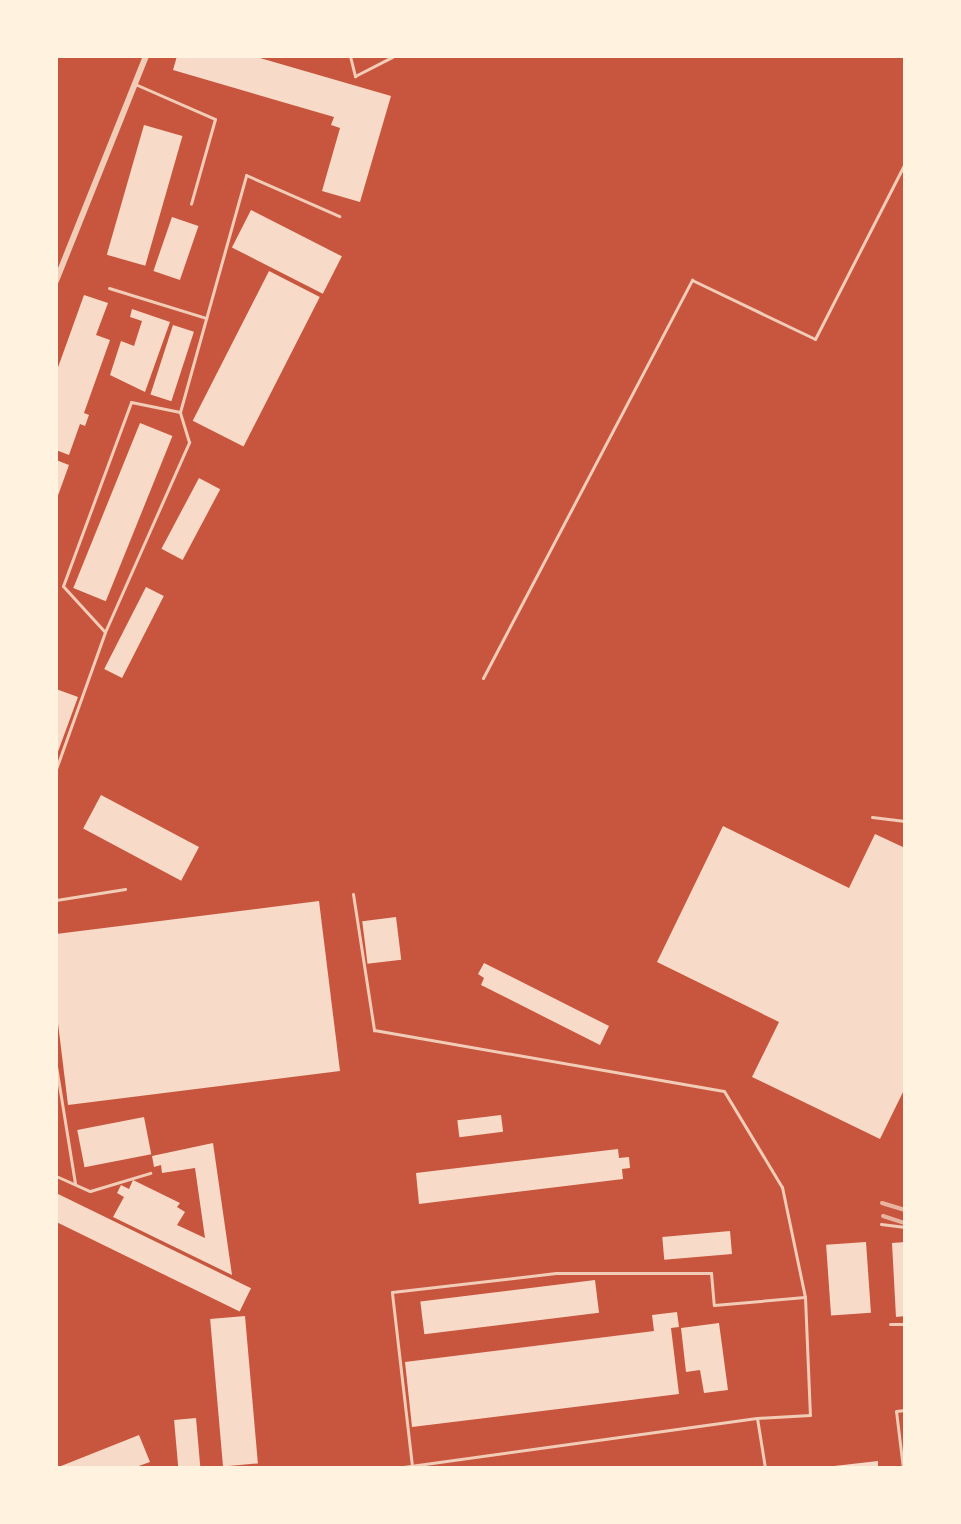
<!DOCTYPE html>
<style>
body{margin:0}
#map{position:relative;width:961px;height:1524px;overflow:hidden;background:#c8553d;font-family:Montserrat,sans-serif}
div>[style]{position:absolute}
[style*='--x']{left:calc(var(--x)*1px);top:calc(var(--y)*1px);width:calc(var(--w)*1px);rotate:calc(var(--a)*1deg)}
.building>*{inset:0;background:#f7dbc8;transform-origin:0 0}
.service>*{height:3px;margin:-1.5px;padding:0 1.5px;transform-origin:1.5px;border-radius:1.5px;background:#f1ccb7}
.minor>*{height:6px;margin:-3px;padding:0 3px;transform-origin:3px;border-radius:3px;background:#f1ccb7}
.rail>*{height:4px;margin:-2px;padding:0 2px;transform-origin:2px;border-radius:2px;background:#e9b49f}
span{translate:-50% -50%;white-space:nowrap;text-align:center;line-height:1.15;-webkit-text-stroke:7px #fff3e0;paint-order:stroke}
.frame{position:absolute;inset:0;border:58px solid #fff3e0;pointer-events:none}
</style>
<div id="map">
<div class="building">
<div style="clip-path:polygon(177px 56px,253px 56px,391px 96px,360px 202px,322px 191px,340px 128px,331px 125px,334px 117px,173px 70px)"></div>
<div style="left:144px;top:125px;width:40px;height:135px;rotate:16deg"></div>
<div style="left:251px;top:210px;width:102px;height:42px;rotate:27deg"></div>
<div style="left:172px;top:217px;width:28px;height:57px;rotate:19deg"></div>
<div style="left:269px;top:271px;width:57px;height:168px;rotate:27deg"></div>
<div style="clip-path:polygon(84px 295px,108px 303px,96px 335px,110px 340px,84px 413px,89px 415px,85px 426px,80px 424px,69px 455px,56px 450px,56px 373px)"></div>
<div style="clip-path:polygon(132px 309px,170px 322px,145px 392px,110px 375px,121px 341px,134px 346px,142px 321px,130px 317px)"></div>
<div style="left:173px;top:325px;width:22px;height:73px;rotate:18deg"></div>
<div style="left:140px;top:423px;width:35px;height:178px;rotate:22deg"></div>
<div style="clip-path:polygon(56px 460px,69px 465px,56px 501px)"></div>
<div style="left:199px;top:478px;width:24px;height:80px;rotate:28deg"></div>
<div style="left:146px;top:587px;width:20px;height:92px;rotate:27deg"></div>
<div style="clip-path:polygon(56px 689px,78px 697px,56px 757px)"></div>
<div style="left:101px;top:795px;width:111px;height:38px;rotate:28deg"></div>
<div style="clip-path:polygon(723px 826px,849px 888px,875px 834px,905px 848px,905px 1088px,880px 1139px,752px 1077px,779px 1022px,657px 962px)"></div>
<div style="clip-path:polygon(319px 901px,340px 1071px,68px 1105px,56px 1007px,56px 934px)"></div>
<div style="left:396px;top:917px;width:43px;height:34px;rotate:83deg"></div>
<div style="clip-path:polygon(484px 963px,609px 1026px,600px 1045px,481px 985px,484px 978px,478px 974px)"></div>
<div style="left:501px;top:1115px;width:17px;height:44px;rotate:83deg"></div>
<div style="left:144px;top:1117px;width:38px;height:68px;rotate:79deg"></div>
<div style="clip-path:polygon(213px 1143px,232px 1275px,113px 1217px,124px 1197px,117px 1193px,121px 1185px,129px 1189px,133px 1180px,180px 1203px,177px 1207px,185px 1212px,177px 1225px,205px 1238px,195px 1168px,162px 1173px,161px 1165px,154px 1167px,152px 1156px)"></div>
<div style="clip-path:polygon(618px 1149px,619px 1158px,629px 1157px,630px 1168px,622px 1169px,623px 1179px,419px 1204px,416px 1173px)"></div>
<div style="left:56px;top:1193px;width:217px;height:26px;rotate:26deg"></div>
<div style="left:730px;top:1231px;width:23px;height:68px;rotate:85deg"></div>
<div style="left:866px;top:1242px;width:71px;height:40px;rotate:86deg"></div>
<div style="clip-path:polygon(905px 1242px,905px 1316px,896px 1317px,892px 1243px)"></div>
<div style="left:595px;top:1280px;width:33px;height:176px;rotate:83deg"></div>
<div style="clip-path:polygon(677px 1312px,679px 1327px,671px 1328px,679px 1394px,412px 1427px,405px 1362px,654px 1331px,652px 1315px)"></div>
<div style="left:245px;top:1316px;width:148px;height:35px;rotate:85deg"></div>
<div style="clip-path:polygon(719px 1323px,728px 1390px,704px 1393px,700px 1370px,686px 1372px,681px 1328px)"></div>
<div style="left:196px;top:1418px;width:50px;height:22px;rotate:85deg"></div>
<div style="clip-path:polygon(139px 1435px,150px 1462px,133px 1468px,56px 1468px)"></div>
<div style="clip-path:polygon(878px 1461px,878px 1468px,834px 1468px,834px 1466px)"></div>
</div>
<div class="service">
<div style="--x:350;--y:56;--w:21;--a:76"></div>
<div style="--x:355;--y:76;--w:42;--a:-27.2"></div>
<div style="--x:135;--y:84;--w:87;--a:23.6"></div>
<div style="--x:215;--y:119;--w:88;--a:105.8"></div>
<div style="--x:109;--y:288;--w:102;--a:17.2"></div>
<div style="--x:105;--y:632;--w:62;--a:-132.4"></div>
<div style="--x:63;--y:586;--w:196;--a:-69.7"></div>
<div style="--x:131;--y:402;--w:50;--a:11.5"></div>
<div style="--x:483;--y:678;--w:450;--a:-62.3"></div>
<div style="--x:692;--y:280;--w:136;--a:25.6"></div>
<div style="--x:815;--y:339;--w:198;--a:-62.9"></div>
<div style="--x:56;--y:769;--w:145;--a:-70.3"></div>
<div style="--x:105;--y:632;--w:208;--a:-66.1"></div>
<div style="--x:189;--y:442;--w:31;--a:-107"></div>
<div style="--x:180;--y:412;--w:246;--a:-74.4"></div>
<div style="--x:246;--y:175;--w:102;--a:23.8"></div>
<div style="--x:872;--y:817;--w:33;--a:7"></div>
<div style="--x:353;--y:894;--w:138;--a:81.2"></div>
<div style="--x:374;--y:1030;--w:355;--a:9.9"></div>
<div style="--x:724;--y:1091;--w:112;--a:58.9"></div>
<div style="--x:782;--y:1187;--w:112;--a:78.2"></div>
<div style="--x:56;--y:900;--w:70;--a:-9.1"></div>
<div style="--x:56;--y:1066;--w:119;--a:80.8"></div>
<div style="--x:56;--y:1176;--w:37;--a:24"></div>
<div style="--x:90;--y:1191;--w:63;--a:-16.7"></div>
<div style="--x:881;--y:1224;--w:24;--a:7"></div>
<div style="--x:890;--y:1324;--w:15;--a:0"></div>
<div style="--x:412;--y:1466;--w:175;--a:-96.6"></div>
<div style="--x:392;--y:1292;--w:165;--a:-6.6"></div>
<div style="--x:556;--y:1273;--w:155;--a:0"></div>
<div style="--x:711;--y:1273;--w:32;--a:85"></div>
<div style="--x:714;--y:1305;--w:91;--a:-5"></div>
<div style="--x:805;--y:1297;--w:118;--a:87.6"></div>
<div style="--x:810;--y:1415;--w:53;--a:176.8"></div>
<div style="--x:396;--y:1468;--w:364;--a:-7.9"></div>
<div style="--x:757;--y:1418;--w:51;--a:80.9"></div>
<div style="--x:903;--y:1468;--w:57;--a:-97"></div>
<div style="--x:896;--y:1411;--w:9;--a:-6"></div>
</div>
<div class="minor">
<div style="--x:56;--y:281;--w:242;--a:-68.2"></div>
</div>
<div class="rail">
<div style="--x:882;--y:1203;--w:24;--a:17"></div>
<div style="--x:883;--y:1216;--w:23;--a:18"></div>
</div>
<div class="frame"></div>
</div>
